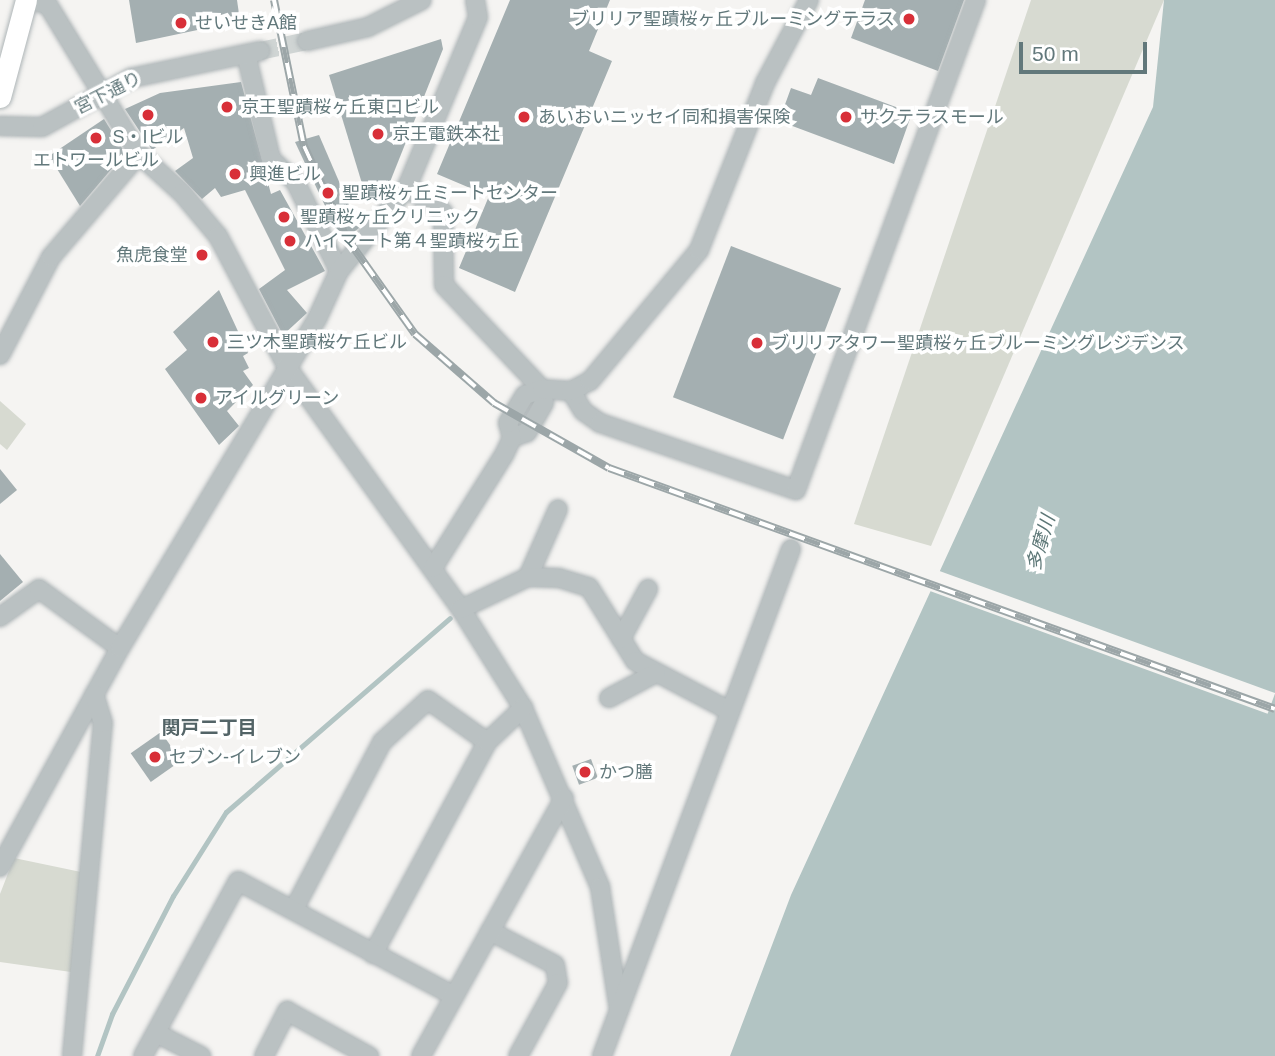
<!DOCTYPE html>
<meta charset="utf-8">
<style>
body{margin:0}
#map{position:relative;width:1275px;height:1056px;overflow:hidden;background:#f5f4f2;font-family:Arial,"Noto Sans JP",sans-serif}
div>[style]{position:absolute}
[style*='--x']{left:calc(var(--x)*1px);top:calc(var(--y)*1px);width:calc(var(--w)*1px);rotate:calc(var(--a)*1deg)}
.green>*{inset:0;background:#d7dad1}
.water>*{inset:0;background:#b2c4c3}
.pier>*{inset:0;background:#f5f4f2;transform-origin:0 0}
.stream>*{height:5px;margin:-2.5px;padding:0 2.5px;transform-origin:2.5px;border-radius:2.5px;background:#b2c4c3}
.building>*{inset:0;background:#a4afb1;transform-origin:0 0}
.minor-tunnel>*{height:18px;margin-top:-9px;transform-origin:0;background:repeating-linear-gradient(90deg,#d0d5d4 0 18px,transparent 0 27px)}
.roads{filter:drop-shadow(0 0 2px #aeb5b7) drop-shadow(0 0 2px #aeb5b7)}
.minor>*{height:18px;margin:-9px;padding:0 9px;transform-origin:9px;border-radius:9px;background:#bac1c2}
.major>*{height:21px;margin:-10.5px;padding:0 10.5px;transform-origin:10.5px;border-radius:10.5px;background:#fff}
.rail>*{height:8px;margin-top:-4px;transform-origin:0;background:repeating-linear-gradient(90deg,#fff 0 16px,#9ca6a8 0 32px);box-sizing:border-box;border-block:2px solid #9ca6a8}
.dots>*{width:19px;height:19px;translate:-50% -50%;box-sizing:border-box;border:4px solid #fff;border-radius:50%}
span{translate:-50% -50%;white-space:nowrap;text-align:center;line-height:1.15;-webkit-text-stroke:7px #fff;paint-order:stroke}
.poi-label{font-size:18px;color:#62787b}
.right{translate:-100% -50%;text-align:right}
.left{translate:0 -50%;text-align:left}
.street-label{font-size:18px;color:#62787b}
.water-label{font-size:19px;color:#5d7777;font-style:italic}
.neighbourhood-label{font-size:19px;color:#536467;font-weight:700}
.scale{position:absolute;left:1019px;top:42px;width:128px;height:32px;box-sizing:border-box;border:4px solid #62787b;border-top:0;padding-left:9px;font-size:21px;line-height:24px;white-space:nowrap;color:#62787b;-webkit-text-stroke:5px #fff;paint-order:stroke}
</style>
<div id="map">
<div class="green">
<div style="clip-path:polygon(1031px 0,1164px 0,931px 546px,854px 524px)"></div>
<div style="clip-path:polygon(0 401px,26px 424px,7px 450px,0 444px)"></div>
<div style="clip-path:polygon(14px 858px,81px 872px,71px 972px,0 962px,0 894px)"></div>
</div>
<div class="water">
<div style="clip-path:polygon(1164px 0,1275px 0,1275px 1056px,730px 1056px,791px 895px,1153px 107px)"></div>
</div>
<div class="pier">
<div style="left:934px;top:569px;width:363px;height:22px;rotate:20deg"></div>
</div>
<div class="stream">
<div style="--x:97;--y:1056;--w:45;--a:-70.3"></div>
<div style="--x:112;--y:1014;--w:133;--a:-62.7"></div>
<div style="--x:173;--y:896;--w:99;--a:-57.8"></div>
<div style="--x:226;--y:812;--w:296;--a:-40.9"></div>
</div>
<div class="building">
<div style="clip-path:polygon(129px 0,237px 0,240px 21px,136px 43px)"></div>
<div style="clip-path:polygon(510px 0,610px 0,589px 51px,612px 61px,515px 292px,459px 268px,489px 196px,437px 174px)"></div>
<div style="clip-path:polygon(865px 0,964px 0,938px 71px,851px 38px)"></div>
<div style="clip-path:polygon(441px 39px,443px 49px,386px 192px,367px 200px,329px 75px)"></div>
<div style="clip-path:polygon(818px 78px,912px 113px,894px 164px,779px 121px,791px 88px,811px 95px)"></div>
<div style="clip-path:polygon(241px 82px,271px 194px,280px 190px,325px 271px,287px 290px,307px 313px,283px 335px,259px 289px,285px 270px,245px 190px,221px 197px,215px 188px,202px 199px,175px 171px,193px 158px,184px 128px,152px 150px,125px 109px,160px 93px)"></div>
<div style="clip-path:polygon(104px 119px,125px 153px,80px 206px,49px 156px)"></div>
<div style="clip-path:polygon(319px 135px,359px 228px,342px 242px,295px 142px)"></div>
<div style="left:731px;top:246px;width:118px;height:162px;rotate:21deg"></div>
<div style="clip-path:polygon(219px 290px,248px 353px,243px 356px,249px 368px,243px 371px,253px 385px,227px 411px,239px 426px,219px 445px,165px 369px,187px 350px,173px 332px)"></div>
<div style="clip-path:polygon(0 469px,17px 490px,0 504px)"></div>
<div style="clip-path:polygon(0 554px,23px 582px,0 601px)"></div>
<div style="left:161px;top:732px;width:35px;height:37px;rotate:55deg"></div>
<div style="left:591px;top:759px;width:20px;height:20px;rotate:70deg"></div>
</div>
<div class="minor-tunnel">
<div style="--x:260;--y:51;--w:48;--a:-12"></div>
</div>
<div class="roads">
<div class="minor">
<div style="--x:32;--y:0;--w:17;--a:17"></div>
<div style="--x:48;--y:5;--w:175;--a:58.6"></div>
<div style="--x:139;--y:154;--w:58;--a:42.2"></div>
<div style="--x:182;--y:193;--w:56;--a:50.1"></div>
<div style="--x:218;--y:236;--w:148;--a:62.2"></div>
<div style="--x:287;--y:367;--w:298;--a:54.3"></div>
<div style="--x:461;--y:609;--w:117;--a:57.9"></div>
<div style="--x:523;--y:708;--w:195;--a:66.7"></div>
<div style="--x:600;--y:887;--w:124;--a:81.2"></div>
<div style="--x:307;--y:41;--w:63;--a:-12.9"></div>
<div style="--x:368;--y:27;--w:60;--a:-26.6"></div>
<div style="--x:246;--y:54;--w:108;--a:76.6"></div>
<div style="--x:271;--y:159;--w:33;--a:43"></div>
<div style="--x:295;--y:181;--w:100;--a:63.9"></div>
<div style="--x:0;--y:126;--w:42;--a:1.4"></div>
<div style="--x:42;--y:127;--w:102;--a:-28.8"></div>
<div style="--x:131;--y:78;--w:132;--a:-11.8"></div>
<div style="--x:407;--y:187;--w:44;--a:34.8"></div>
<div style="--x:443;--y:212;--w:73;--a:89.2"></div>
<div style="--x:444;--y:285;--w:143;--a:46.7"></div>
<div style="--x:542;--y:389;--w:14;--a:82"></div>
<div style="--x:544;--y:403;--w:34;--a:120"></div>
<div style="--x:527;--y:432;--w:16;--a:158"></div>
<div style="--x:0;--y:355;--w:110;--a:-62.5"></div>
<div style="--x:51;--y:257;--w:135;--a:-49.5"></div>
<div style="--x:571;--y:391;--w:23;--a:59"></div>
<div style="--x:583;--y:411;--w:21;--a:35"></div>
<div style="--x:600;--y:423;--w:207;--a:18.9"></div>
<div style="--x:796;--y:490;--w:522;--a:-69.83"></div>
<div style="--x:433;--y:568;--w:133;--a:-57.9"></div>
<div style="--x:504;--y:455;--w:19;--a:-65"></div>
<div style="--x:512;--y:438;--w:16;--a:-105"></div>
<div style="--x:508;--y:423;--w:33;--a:-59"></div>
<div style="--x:525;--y:395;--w:18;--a:-19"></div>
<div style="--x:542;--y:389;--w:29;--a:4"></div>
<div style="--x:571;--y:391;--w:21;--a:-28"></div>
<div style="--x:590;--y:381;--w:170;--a:-50.2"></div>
<div style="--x:699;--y:250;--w:180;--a:-68.4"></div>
<div style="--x:765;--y:83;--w:94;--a:-62.1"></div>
<div style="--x:528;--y:577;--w:74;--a:-66.2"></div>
<div style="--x:461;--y:609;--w:74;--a:-25.5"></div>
<div style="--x:528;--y:577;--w:31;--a:2"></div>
<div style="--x:559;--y:578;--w:31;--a:17"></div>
<div style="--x:589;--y:587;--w:87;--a:58.1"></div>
<div style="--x:635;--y:661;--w:105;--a:27.8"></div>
<div style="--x:0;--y:617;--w:48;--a:-35.7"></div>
<div style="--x:39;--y:589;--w:100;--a:36.1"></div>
<div style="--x:621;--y:639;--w:57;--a:-61.6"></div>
<div style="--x:609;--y:698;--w:53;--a:-28"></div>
<div style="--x:0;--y:867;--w:250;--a:-61.3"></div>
<div style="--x:120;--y:648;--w:383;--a:-59.1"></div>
<div style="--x:317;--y:319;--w:53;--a:-65.4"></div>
<div style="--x:339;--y:271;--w:108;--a:-51"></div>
<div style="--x:407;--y:187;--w:184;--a:-67.3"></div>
<div style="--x:478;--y:17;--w:17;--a:-100"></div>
<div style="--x:294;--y:909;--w:189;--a:-62.2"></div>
<div style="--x:382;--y:742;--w:62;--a:-42.4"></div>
<div style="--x:428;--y:700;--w:72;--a:35.4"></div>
<div style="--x:490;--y:931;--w:73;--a:27.6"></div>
<div style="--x:555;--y:965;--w:18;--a:81"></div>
<div style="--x:558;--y:983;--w:83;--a:118.7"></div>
<div style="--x:373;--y:954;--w:241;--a:-61.7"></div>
<div style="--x:487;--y:742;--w:50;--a:-43.4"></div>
<div style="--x:156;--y:1033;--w:51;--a:27.1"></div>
<div style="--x:72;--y:1056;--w:334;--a:-84.7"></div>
<div style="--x:103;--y:723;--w:30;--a:-107"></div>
<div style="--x:143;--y:1056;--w:199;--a:-61.5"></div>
<div style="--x:238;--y:881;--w:245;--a:28"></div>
<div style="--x:264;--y:1056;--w:51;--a:-62.9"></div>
<div style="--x:287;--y:1011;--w:94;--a:28.8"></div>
<div style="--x:421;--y:1056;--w:295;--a:-61"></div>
<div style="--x:602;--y:1056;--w:541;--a:-69.56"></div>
</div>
<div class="major">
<div style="--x:0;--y:97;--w:100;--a:-75"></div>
</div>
</div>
<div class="rail">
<div style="--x:274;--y:0;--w:149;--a:78.4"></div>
<div style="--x:304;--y:146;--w:100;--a:65.2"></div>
<div style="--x:346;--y:237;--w:119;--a:54.6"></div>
<div style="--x:415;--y:334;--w:105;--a:41.1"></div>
<div style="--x:494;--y:403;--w:132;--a:29.5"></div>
<div style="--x:609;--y:468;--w:708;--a:19.89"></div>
</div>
<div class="dots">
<div style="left:909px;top:19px;background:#d82f38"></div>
<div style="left:181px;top:23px;background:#d82f38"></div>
<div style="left:227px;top:107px;background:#d82f38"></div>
<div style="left:148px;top:115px;background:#d82f38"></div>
<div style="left:524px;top:117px;background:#d82f38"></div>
<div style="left:846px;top:117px;background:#d82f38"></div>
<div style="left:378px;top:134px;background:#d82f38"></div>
<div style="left:96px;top:138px;background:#d82f38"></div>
<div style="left:235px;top:174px;background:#d82f38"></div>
<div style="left:328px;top:193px;background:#d82f38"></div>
<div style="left:284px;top:217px;background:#d82f38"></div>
<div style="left:290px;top:241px;background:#d82f38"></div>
<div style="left:202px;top:255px;background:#d82f38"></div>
<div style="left:213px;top:342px;background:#d82f38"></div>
<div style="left:757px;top:343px;background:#d82f38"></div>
<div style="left:201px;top:398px;background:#d82f38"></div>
<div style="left:155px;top:757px;background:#d82f38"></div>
<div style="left:585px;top:772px;background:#d82f38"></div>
</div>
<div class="poi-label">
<span class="right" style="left:895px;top:19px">ブリリア聖蹟桜ヶ丘ブルーミングテラス</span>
<span class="left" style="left:195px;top:23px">せいせきA館</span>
<span class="left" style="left:241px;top:107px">京王聖蹟桜ヶ丘東口ビル</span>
<span class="left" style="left:538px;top:117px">あいおいニッセイ同和損害保険</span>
<span class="left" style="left:860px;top:117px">サクテラスモール</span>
<span class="left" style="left:392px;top:134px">京王電鉄本社</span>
<span style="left:148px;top:137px">S・Iビル</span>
<span style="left:96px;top:160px">エトワールビル</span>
<span class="left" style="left:249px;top:174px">興進ビル</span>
<span class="left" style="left:342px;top:193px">聖蹟桜ヶ丘ミートセンター</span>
<span class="left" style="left:300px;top:217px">聖蹟桜ヶ丘クリニック</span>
<span class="left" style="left:304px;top:241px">ハイマート第４聖蹟桜ヶ丘</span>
<span class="right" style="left:188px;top:255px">魚虎食堂</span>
<span class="left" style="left:227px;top:342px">三ツ木聖蹟桜ケ丘ビル</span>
<span class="left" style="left:771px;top:343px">ブリリアタワー聖蹟桜ヶ丘ブルーミングレジデンス</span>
<span class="left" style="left:215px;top:398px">アイルグリーン</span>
<span class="left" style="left:169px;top:757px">セブン-イレブン</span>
<span class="left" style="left:599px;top:772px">かつ膳</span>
</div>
<div class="street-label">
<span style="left:108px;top:93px;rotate:-27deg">宮下通り</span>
</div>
<div class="water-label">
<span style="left:1041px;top:543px;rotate:-74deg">多摩川</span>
</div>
<div class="neighbourhood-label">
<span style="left:209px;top:728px">関戸二丁目</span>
</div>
<div class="scale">50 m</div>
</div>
